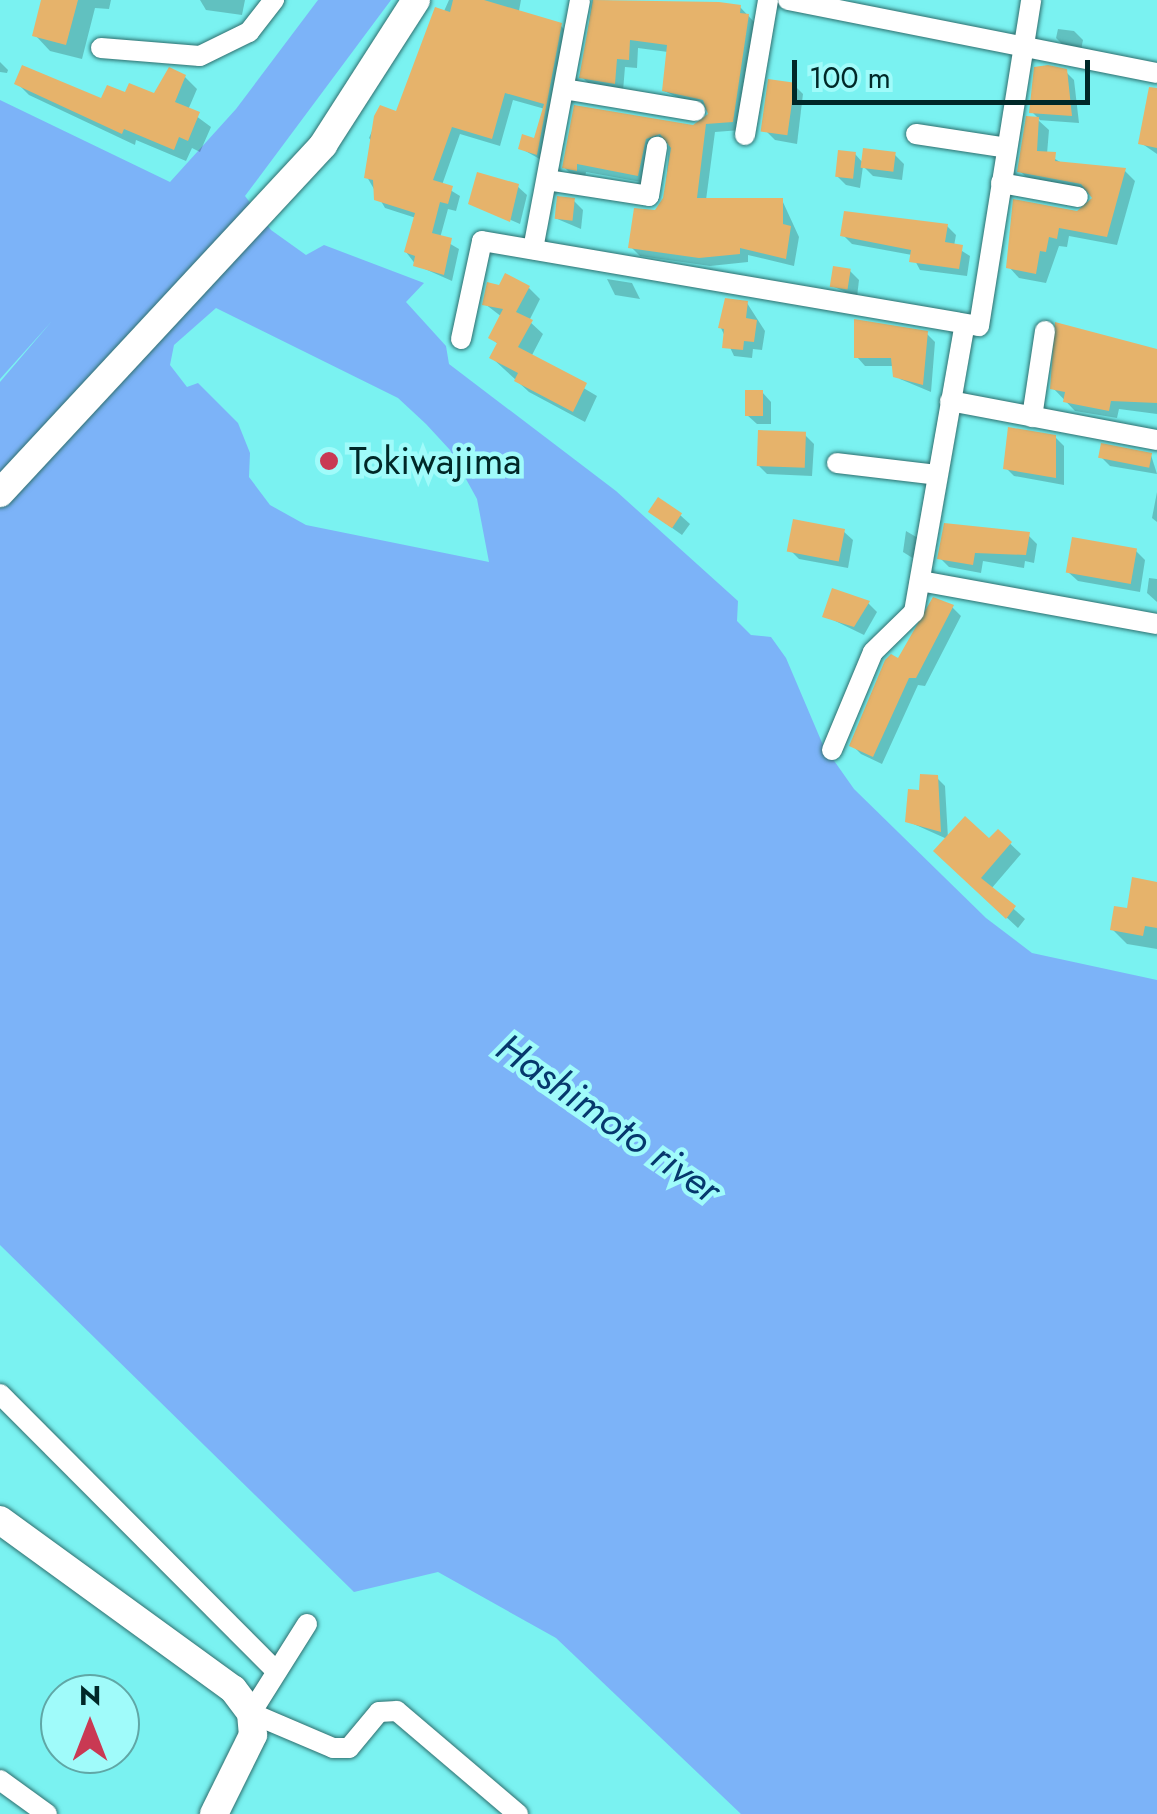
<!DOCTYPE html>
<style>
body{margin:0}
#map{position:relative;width:1157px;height:1814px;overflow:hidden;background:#7af2f1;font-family:Jost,sans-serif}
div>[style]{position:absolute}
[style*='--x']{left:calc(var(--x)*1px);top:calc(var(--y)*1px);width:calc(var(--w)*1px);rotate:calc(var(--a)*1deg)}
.water>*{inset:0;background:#7cb3f8}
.shadow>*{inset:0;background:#0003}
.building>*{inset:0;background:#e6b36b;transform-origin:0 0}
.roads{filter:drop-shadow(0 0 2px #2e6e6e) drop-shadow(0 0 2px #2e6e6e)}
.street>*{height:20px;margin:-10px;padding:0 10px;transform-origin:10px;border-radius:10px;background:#fff}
.secondary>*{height:28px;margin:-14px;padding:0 14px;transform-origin:14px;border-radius:14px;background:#fff}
.dots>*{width:28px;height:28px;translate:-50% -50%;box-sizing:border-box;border:5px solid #a0fbfa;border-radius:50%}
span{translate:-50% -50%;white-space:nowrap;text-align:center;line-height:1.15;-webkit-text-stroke:9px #a0fbfa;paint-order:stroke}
.poi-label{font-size:38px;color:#002828}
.left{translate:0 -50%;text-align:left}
.water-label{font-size:40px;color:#06386d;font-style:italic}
.north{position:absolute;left:40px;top:1674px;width:100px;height:100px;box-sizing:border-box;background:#a0fbfa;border:2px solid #60a7a6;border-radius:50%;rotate:0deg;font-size:28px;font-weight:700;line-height:40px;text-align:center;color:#002828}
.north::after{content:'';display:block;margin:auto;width:35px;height:45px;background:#c93953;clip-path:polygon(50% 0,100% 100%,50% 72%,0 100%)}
.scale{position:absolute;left:792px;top:60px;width:298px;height:45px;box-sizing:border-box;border:5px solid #002828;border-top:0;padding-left:12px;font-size:30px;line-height:35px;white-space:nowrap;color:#002828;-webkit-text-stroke:8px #a0fbfa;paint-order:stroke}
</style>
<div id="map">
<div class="water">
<div style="clip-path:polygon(evenodd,318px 0,391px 0,245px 196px,271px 230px,306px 255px,324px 245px,424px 283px,406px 302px,446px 346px,449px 364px,616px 491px,738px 601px,737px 621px,751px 635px,771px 637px,786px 658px,823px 745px,854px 789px,986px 918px,1032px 953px,1157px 980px,1157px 1814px,741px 1814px,556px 1638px,438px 1572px,354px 1592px,0 1245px,0 382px,52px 321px,0 379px,0 100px,170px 182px,236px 109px,318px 0,216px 308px,398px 398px,426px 424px,450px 450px,477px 499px,489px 562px,306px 525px,270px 505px,249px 477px,250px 453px,238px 423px,198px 383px,187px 387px,170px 365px,174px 345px,216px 308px)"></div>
</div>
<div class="shadow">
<div style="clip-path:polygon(44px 0,111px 0,109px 9px,95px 8px,82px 59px,50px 51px,35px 35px)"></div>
<div style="clip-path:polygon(200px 0,245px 0,242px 15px,206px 10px)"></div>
<div style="clip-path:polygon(449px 0,521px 0,518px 16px,560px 25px,569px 34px,545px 162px,520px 148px,536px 141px,545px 109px,513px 100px,500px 146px,460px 134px,442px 185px,460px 196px,456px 211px,448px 209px,440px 238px,459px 249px,452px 281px,416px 265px,406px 252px,416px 218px,385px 208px,367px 177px,376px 146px,369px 138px,382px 108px,398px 114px)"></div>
<div style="clip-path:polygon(592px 0,740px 7px,757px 25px,741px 130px,715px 132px,706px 200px,782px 200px,799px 237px,794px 266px,748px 255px,748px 262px,710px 266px,640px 256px,631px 247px,665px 199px,669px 142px,654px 148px,647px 183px,586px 172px,585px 178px,574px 177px,565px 168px,576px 108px,693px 127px,712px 113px,664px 91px,668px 52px,638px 48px,637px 68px,625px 67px,623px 91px,591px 86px,582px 77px)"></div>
<div style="clip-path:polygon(1058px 29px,1074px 31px,1083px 40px,1081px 50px,1065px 47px,1056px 38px)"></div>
<div style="clip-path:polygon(0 62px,8px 70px,7px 73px,0 72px)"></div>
<div style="clip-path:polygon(1066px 72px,1074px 80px,1079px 123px,1038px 120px,1049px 130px,1047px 154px,1065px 165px,1125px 171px,1135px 181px,1117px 245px,1069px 236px,1067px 247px,1059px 246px,1046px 283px,1019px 278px,1009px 267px,1095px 199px,1090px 192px,1030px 181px,1020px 171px,1028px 119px,1040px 120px,1032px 112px)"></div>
<div style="clip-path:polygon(185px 77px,197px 89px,188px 110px,211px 127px,200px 152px,192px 148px,186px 161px,136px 140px,135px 145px,29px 95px,17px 83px,102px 101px,155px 96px)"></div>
<div style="clip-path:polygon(794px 85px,803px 94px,797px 144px,775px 140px,766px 131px)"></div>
<div style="clip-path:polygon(1157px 92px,1157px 154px,1141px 143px)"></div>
<div style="clip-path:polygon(855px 154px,864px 164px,895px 155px,904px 164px,902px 180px,873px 176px,863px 166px,860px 188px,846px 185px,837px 176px)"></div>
<div style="clip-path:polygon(517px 186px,527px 195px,520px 224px,471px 203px)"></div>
<div style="clip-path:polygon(574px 201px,583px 210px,581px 229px,555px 218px)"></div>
<div style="clip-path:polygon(947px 226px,956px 235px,954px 246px,970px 256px,967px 276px,920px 270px,912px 255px,852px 244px,843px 235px)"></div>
<div style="clip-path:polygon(850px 271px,859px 280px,857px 297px,832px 286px)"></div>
<div style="clip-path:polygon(607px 279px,632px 283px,640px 299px,615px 295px)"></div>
<div style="clip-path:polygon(529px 288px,540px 299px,529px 321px,543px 334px,531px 357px,597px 396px,585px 422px,529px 392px,492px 358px,499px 345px,491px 338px,502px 317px,485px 304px)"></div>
<div style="clip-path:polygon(747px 303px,765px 331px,762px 350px,753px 349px,752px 358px,734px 356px,721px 328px)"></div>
<div style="clip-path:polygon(927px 334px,935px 342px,931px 392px,900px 379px,892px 366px,865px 366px,857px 357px)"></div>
<div style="clip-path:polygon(1157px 353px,1157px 414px,1119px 409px,1117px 418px,1075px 411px,1053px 388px)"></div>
<div style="clip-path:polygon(762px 392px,771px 402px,771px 424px,757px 424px,747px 415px)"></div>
<div style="clip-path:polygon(805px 435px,814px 444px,812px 476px,767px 474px,758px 465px)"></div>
<div style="clip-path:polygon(1055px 437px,1064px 446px,1064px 485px,1014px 476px,1006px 468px)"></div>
<div style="clip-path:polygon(1151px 455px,1157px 474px,1110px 466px,1101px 457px)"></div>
<div style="clip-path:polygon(1157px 492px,1157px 522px,1152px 518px)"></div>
<div style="clip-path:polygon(680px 515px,690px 524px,682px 535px,661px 520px)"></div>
<div style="clip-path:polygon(843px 531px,853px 540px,848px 568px,799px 559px,790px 550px)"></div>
<div style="clip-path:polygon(906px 531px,923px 541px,919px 562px,903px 552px)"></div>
<div style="clip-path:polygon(1028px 535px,1037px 544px,1034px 563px,1025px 561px,1024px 568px,983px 561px,981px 573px,949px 567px,940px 558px)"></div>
<div style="clip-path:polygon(1136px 551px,1145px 560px,1140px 592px,1078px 581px,1068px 572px)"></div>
<div style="clip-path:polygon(1149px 578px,1157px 579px,1157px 602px,1147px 593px)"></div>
<div style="clip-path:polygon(868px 603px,877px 612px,864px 635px,825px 616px)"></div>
<div style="clip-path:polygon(952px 607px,961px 616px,925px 686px,918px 685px,882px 764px,861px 754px,852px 745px,899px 662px)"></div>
<div style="clip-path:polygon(937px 778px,945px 786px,948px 838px,990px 842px,998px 832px,1021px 854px,991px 889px,1025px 919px,1018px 928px,947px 862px,947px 839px,907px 821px)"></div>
<div style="clip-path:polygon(1157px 884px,1157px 949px,1127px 944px,1112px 929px)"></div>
</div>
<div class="building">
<div style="clip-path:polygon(41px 0,78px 0,66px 45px,32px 36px)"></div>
<div style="clip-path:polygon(453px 0,484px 0,562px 23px,537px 155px,518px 149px,522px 134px,534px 138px,544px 104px,505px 93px,492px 139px,452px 127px,433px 180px,453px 186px,448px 204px,440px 202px,432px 233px,452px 238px,444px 275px,413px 266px,415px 256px,404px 252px,415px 213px,374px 200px,373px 180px,364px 178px,374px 116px,380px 105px,396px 111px,435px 7px,450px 12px)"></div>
<div style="clip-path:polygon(593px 0,719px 2px,741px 5px,740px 13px,749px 14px,733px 122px,706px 124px,697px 198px,783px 198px,783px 224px,791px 226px,786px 259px,740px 248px,740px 254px,699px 258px,628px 248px,634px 208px,655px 210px,663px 198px,671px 148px,660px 134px,646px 139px,638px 176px,577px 164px,577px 171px,562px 168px,574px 105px,693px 125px,708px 114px,703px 100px,662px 91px,667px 45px,630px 40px,629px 60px,617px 59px,615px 84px,579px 78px)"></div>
<div style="clip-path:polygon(22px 65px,101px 98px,107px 85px,125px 92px,129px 83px,154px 93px,169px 67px,186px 75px,175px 102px,200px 112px,188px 141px,179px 137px,174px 150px,124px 129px,122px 134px,14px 84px)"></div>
<div style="clip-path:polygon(1048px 65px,1067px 69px,1072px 116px,1029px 113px,1034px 67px)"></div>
<div style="left:768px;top:79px;width:27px;height:53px;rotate:8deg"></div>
<div style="clip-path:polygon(1149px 87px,1157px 88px,1157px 148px,1138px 144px)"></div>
<div style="clip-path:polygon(1026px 116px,1039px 117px,1037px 151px,1056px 152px,1055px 161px,1126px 168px,1107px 237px,1059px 228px,1057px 239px,1049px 237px,1046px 252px,1040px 251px,1036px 274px,1006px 268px,1013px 199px,1077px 211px,1092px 198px,1081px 184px,1017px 172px)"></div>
<div style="left:863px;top:148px;width:33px;height:20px;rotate:7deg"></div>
<div style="left:838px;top:150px;width:18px;height:27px;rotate:6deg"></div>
<div style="clip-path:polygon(477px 172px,519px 184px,510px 222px,468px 204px)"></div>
<div style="left:557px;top:196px;width:18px;height:23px;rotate:6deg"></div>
<div style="clip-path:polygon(844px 211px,948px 224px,945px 242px,963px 245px,959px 269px,909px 262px,911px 250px,840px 236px)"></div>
<div style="left:833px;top:266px;width:18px;height:21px;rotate:9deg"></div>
<div style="clip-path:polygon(505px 273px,530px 286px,516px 312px,533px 320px,518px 347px,587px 383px,573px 412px,514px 381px,518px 373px,489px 358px,497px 343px,488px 338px,503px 309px,482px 305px,487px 282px,499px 285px)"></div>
<div style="clip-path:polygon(725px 298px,748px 301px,746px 318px,757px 320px,754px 342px,744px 341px,743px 350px,722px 348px,724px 329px,718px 328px)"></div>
<div style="clip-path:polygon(854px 319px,928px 331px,923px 385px,893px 377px,891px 358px,854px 358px)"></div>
<div style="clip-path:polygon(1055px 322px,1157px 349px,1157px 403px,1111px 401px,1109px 411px,1063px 402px,1065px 392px,1050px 389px)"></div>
<div style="left:745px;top:390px;width:18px;height:26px"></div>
<div style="clip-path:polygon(1008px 427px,1056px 435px,1056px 478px,1003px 469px)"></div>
<div style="left:758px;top:430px;width:48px;height:36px;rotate:2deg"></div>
<div style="left:1101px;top:443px;width:52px;height:15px;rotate:11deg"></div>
<div style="left:658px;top:497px;width:29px;height:18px;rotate:34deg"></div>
<div style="left:793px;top:519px;width:53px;height:33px;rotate:11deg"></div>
<div style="clip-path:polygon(944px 523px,1030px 532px,1026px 555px,975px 553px,973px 565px,937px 559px)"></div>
<div style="left:1072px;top:537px;width:66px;height:36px;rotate:10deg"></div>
<div style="clip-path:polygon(832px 588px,870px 601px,854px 627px,822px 617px)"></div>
<div style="clip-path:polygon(933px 597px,954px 605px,916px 678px,909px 678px,873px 757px,849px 746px,885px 660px,891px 654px,898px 658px)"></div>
<div style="clip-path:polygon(920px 774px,938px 775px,941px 832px,905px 822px,908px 789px,919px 790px)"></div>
<div style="clip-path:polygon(965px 816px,989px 838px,998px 829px,1012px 842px,981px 878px,1016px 906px,1006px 919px,933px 851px)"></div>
<div style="clip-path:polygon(1132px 877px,1157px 882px,1157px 928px,1145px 926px,1143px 936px,1110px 930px,1114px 906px,1127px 908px)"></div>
</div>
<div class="roads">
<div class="street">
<div style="--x:788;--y:0;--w:376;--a:11.2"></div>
<div style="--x:101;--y:48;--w:99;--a:4.6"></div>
<div style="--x:200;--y:56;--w:55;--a:-26.1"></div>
<div style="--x:249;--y:32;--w:41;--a:-52"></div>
<div style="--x:564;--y:89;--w:133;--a:9.5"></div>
<div style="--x:916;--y:134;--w:92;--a:8.7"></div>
<div style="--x:745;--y:135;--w:137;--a:-80.3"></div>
<div style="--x:547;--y:180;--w:103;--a:8.9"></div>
<div style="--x:649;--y:196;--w:50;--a:-80.7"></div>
<div style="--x:1001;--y:183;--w:78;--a:10.3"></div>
<div style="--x:533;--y:249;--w:253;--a:-79.3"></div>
<div style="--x:461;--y:339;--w:100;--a:-77.9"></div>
<div style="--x:482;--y:241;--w:504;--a:9.71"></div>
<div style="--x:979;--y:326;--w:330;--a:-80.9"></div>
<div style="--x:950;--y:401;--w:211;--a:10.7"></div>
<div style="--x:1032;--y:417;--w:87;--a:-81.4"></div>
<div style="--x:837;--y:463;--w:101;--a:6.8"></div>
<div style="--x:920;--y:581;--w:241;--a:10.3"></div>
<div style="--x:832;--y:750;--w:106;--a:-67.3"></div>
<div style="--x:873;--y:652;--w:57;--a:-44.3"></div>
<div style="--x:914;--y:612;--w:292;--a:-80"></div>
<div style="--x:0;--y:1394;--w:391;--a:45.1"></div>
<div style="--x:307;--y:1624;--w:105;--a:122.2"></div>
<div style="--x:251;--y:1713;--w:89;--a:23.1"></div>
<div style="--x:333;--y:1748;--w:16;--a:0"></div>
<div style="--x:349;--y:1748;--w:47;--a:-50.2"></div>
<div style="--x:379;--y:1712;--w:18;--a:-3"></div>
<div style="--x:397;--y:1711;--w:159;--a:40.4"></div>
<div style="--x:0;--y:1780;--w:58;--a:35.9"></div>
</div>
<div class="secondary">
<div style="--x:0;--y:493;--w:475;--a:-47.1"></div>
<div style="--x:323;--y:145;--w:172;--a:-57.3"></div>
<div style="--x:0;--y:1520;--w:288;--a:36"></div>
<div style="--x:233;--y:1689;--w:30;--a:53"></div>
<div style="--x:251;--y:1713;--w:22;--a:85"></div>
<div style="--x:253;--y:1735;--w:88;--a:116.3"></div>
</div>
</div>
<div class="dots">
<div style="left:329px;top:461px;background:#c93953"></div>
</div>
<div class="poi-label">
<span class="left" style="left:349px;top:461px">Tokiwajima</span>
</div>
<div class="water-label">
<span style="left:609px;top:1118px;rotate:35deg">Hashimoto river</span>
</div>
<div class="north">N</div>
<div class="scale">100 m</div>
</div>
